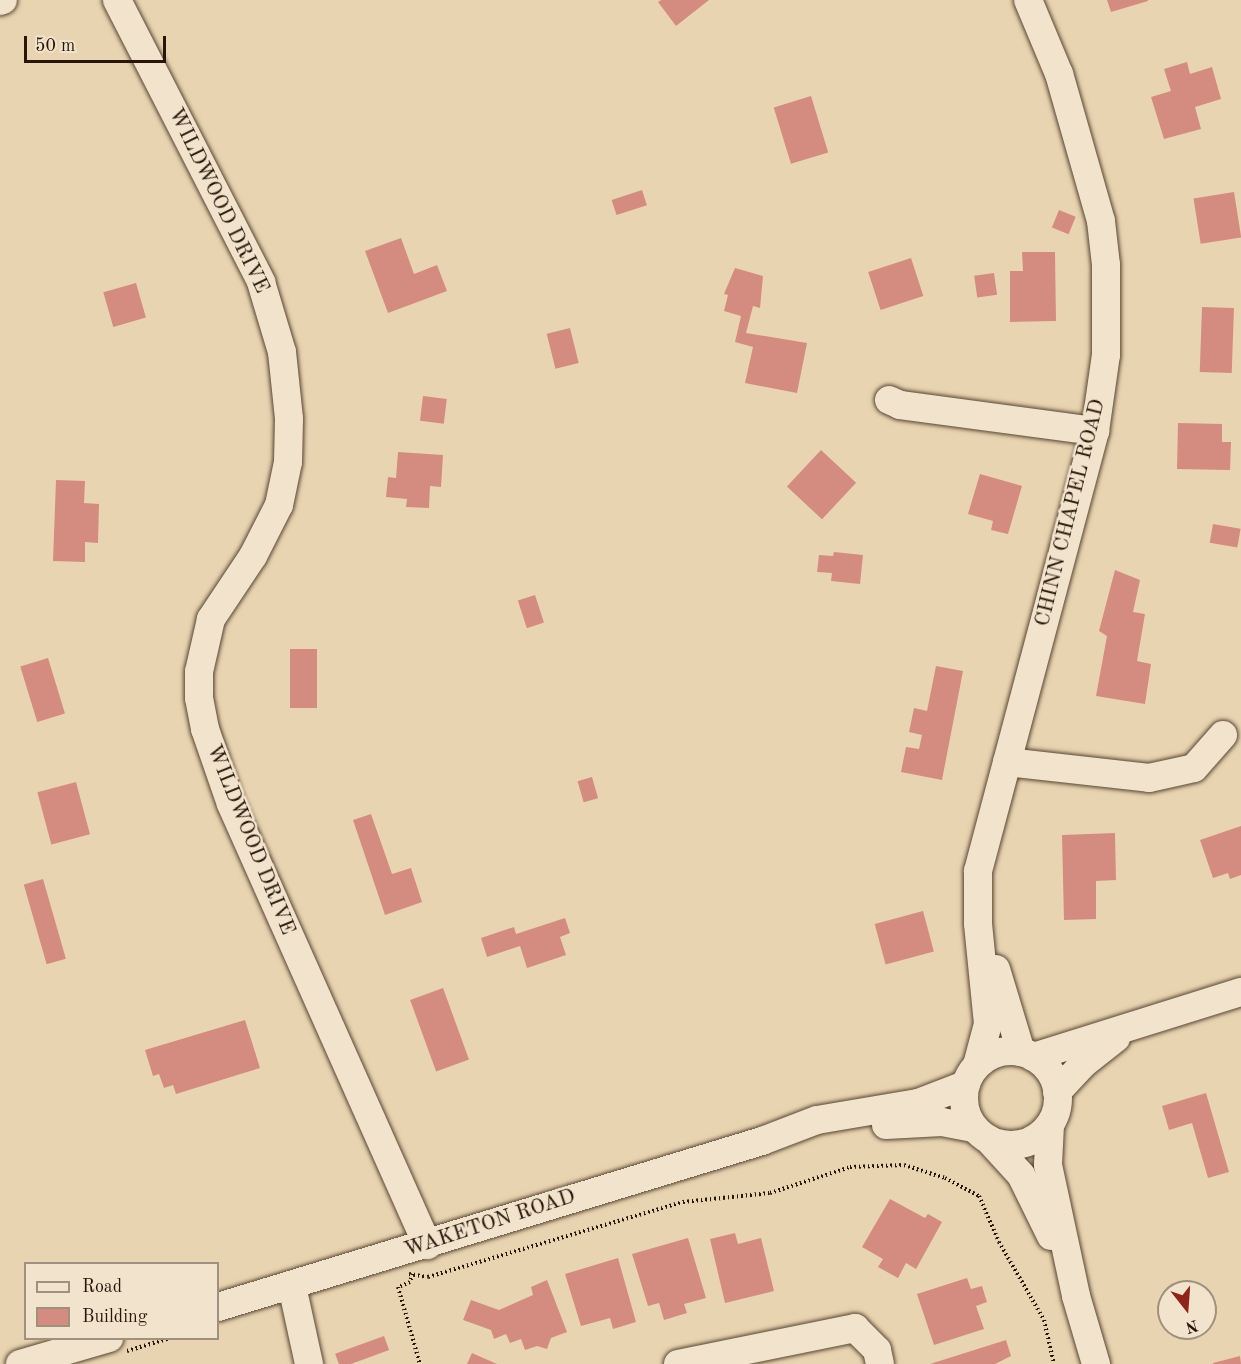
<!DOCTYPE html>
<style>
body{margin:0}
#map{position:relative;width:1241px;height:1364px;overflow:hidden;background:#e9d4b1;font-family:"Old Standard TT",serif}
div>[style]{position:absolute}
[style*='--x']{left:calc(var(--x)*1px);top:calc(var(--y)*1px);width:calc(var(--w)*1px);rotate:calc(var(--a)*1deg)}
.building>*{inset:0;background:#d48c81;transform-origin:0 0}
.path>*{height:4px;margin-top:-2px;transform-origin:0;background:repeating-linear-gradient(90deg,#271609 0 1.5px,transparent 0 4.5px)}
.roads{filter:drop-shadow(0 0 2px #584633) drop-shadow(0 0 2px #584633)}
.minor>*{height:28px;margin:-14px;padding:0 14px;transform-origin:14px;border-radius:14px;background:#f1e3cc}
.minor>.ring{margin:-14px;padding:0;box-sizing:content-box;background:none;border:28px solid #f1e3cc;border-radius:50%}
span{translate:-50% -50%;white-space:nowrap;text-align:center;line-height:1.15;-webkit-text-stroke:5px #f1e3cc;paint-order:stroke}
.street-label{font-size:21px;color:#271609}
.legend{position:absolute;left:24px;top:1262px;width:195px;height:78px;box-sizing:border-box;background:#f1e3cc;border:2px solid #a0917e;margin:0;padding:8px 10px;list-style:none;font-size:18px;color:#271609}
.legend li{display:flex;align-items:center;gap:12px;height:30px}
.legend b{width:30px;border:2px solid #a0917e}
.north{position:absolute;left:1157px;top:1280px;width:60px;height:60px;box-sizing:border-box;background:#f1e3cc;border:2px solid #a0917e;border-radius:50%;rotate:163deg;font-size:16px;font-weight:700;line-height:24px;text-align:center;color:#271609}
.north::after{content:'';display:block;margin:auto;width:21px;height:27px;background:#8f2418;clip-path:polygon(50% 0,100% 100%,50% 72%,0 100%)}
.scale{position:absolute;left:24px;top:36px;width:142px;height:27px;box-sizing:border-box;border:3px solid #271609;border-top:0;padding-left:8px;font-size:18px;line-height:21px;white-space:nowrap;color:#271609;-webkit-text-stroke:4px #f1e3cc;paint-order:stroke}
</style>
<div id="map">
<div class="building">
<div style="clip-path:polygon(661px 0,709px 0,676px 26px,658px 2px)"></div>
<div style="clip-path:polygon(1107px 0,1148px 0,1148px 1px,1111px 12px)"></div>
<div style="clip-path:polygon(1187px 62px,1190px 74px,1212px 67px,1221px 99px,1195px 107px,1201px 129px,1164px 139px,1151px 97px,1171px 91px,1164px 69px)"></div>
<div style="left:811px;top:96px;width:59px;height:39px;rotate:73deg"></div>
<div style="left:642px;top:190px;width:16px;height:32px;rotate:72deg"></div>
<div style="left:1234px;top:192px;width:46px;height:41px;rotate:81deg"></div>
<div style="left:1059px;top:210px;width:18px;height:19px;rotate:22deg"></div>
<div style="clip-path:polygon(401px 238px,414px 274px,437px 265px,447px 291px,388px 313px,365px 251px)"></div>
<div style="clip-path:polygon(1022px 252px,1055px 252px,1056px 321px,1010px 322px,1010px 271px,1023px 271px)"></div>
<div style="left:911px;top:258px;width:40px;height:45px;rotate:72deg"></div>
<div style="clip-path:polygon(735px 268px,763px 276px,760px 308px,753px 306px,746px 333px,807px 343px,797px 393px,745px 383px,753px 347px,735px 342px,741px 316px,724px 311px,728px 295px,724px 294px)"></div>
<div style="left:994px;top:273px;width:22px;height:20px;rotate:82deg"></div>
<div style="left:136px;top:283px;width:36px;height:34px;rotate:74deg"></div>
<div style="left:1202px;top:307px;width:32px;height:65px;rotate:2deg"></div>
<div style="left:570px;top:328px;width:36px;height:24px;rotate:76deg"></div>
<div style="left:423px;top:396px;width:24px;height:25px;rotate:7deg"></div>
<div style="clip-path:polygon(1178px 423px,1222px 424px,1222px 442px,1231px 442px,1230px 470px,1177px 469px)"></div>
<div style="left:821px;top:450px;width:48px;height:50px;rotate:43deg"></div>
<div style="clip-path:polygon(398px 452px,443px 455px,441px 487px,430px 486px,429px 508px,406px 507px,407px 499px,386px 497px,388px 477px,396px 478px)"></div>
<div style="clip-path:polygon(980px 474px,1022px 486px,1008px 534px,991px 530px,993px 521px,968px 514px)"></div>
<div style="clip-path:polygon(56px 480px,85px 481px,84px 503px,99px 504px,98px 543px,85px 542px,85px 562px,53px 561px)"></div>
<div style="left:1213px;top:524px;width:28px;height:19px;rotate:10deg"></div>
<div style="clip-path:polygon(834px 552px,863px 555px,860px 584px,831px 581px,832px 573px,817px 572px,819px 555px,833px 556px)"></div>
<div style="clip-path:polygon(1115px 570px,1140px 580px,1133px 612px,1145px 614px,1137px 661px,1151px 664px,1145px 704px,1096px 696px,1107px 636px,1099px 631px)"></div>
<div style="left:535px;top:595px;width:29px;height:18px;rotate:72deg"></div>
<div style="left:290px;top:649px;width:27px;height:59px"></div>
<div style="left:48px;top:658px;width:58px;height:29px;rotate:73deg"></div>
<div style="clip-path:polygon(936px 666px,963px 671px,942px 780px,901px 772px,906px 747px,919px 749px,922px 735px,909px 732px,914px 708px,927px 711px)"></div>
<div style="left:592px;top:777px;width:22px;height:15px;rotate:74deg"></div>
<div style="left:76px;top:782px;width:54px;height:40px;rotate:75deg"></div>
<div style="clip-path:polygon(371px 814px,392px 874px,411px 868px,422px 902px,385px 915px,353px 820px)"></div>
<div style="clip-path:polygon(1241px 826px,1241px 875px,1230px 879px,1228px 873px,1213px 878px,1200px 840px)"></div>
<div style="clip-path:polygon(1115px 833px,1116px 880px,1096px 881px,1096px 919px,1064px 920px,1062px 835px)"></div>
<div style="left:43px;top:879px;width:83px;height:20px;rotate:74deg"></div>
<div style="left:923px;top:911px;width:42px;height:50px;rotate:75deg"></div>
<div style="clip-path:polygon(565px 918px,570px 933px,560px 937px,566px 955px,527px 968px,520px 946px,487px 957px,481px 938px,514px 927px,516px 934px)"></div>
<div style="left:443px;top:988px;width:76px;height:35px;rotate:70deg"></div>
<div style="clip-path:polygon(245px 1020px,260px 1068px,176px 1094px,173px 1085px,164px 1088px,159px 1074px,153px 1076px,145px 1050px)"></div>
<div style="clip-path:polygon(1206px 1093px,1229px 1172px,1208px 1178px,1192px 1123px,1169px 1130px,1162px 1106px)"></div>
<div style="clip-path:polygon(890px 1199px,925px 1218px,928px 1214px,942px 1222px,916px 1269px,906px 1263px,898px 1278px,878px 1267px,883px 1259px,862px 1247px)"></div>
<div style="clip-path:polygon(735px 1233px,738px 1244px,761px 1238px,774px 1291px,725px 1303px,710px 1239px)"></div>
<div style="clip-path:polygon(688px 1238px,706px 1298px,684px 1304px,687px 1313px,664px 1320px,659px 1303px,648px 1306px,632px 1254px)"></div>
<div style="clip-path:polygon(618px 1258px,636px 1322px,613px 1329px,610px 1318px,581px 1326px,565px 1274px)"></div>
<div style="clip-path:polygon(967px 1278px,971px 1289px,982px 1286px,987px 1302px,976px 1306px,984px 1329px,934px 1345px,917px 1294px)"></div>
<div style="clip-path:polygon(547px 1280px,567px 1332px,551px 1338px,547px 1349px,537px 1346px,525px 1350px,521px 1339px,510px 1343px,506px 1334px,494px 1339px,491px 1330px,463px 1320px,471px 1300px,499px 1310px,533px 1295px,531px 1287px)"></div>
<div style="left:384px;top:1336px;width:15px;height:52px;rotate:70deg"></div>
<div style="clip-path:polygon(1006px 1340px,1011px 1356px,995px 1364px,930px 1364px)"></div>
<div style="clip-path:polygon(472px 1353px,497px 1364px,467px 1364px)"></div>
<div style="clip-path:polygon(1240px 1356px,1241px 1364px,1213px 1364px,1213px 1363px)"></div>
</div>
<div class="path">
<div style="--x:409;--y:1274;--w:19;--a:9"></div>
<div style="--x:428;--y:1277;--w:266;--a:-16.4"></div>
<div style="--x:683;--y:1202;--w:87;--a:-5.9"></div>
<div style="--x:770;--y:1193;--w:84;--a:-18"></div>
<div style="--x:850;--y:1167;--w:54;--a:-2.1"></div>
<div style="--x:904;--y:1165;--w:43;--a:17.6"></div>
<div style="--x:945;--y:1178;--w:38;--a:28"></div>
<div style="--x:979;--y:1196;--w:50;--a:66.5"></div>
<div style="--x:999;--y:1242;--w:90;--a:60"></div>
<div style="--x:1044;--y:1320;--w:45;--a:77.2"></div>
<div style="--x:413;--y:1274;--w:9;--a:111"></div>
<div style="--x:410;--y:1282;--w:13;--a:157"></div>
<div style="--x:398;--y:1287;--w:80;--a:74.1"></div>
<div style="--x:127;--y:1351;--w:45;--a:-16.8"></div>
</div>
<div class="roads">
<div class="minor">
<div style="--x:117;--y:0;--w:317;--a:62.9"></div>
<div style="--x:261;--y:282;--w:73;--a:73.3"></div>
<div style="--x:282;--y:352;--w:67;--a:84"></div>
<div style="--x:289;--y:419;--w:43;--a:91.3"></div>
<div style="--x:288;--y:462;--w:44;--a:101.8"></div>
<div style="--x:279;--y:505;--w:57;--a:117"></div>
<div style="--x:253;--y:556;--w:76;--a:123.7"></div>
<div style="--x:211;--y:619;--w:54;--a:102.8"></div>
<div style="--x:199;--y:672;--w:26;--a:90"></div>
<div style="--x:199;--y:698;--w:32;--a:79"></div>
<div style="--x:205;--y:729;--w:79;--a:70.9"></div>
<div style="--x:231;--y:804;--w:483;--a:66"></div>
<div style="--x:0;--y:1;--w:3;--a:-18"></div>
<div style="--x:889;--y:400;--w:12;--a:24"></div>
<div style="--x:900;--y:405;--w:197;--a:7.6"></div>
<div style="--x:1007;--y:762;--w:143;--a:6.4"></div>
<div style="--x:1149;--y:778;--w:46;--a:-12.5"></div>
<div style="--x:1194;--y:768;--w:44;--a:-48.7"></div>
<div style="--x:996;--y:969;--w:87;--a:73.2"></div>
<div class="ring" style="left:964px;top:1051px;width:66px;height:66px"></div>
<div style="--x:1033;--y:1057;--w:218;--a:-17.4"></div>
<div style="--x:977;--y:1065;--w:42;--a:-75"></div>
<div style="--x:988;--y:1024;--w:101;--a:-95.7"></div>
<div style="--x:978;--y:923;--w:52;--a:-90"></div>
<div style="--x:978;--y:871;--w:455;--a:-75.1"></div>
<div style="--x:1095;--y:431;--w:77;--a:-81.8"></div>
<div style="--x:1106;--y:355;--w:90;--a:-90"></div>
<div style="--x:1106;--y:265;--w:44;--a:-96.5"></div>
<div style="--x:1101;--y:221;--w:153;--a:-105.9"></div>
<div style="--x:1059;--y:74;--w:80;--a:-112.7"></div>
<div style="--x:1057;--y:1092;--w:38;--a:-47"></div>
<div style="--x:1083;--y:1064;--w:42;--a:-38.2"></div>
<div style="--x:886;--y:1125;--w:56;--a:-3.1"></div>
<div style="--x:942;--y:1122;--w:33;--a:11"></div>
<div style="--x:1050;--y:1125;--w:40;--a:92.9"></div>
<div style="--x:1048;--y:1165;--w:134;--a:77.9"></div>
<div style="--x:1076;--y:1296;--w:71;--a:73.6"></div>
<div style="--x:990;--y:1141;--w:46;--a:47.6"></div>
<div style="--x:1021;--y:1175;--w:68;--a:63.8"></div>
<div style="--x:292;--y:1286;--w:80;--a:77.7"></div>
<div style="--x:218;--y:1307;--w:569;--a:-16.97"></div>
<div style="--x:762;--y:1141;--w:59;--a:-20.9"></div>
<div style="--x:817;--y:1120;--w:102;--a:-9.6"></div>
<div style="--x:918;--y:1103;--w:50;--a:-21"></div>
<div style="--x:20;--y:1364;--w:93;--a:-16.3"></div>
<div style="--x:678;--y:1364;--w:181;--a:-11.5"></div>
<div style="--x:855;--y:1328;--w:31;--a:45"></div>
<div style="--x:877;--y:1350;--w:14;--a:78"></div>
</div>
</div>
<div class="street-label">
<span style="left:218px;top:201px;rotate:64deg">WILDWOOD DRIVE</span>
<span style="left:1071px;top:513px;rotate:-76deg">CHINN CHAPEL ROAD</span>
<span style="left:250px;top:840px;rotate:68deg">WILDWOOD DRIVE</span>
<span style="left:490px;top:1224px;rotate:-18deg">WAKETON ROAD</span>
</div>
<ul class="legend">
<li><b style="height:8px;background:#f1e3cc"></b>Road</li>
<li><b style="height:16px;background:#d48c81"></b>Building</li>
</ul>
<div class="north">N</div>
<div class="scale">50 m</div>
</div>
